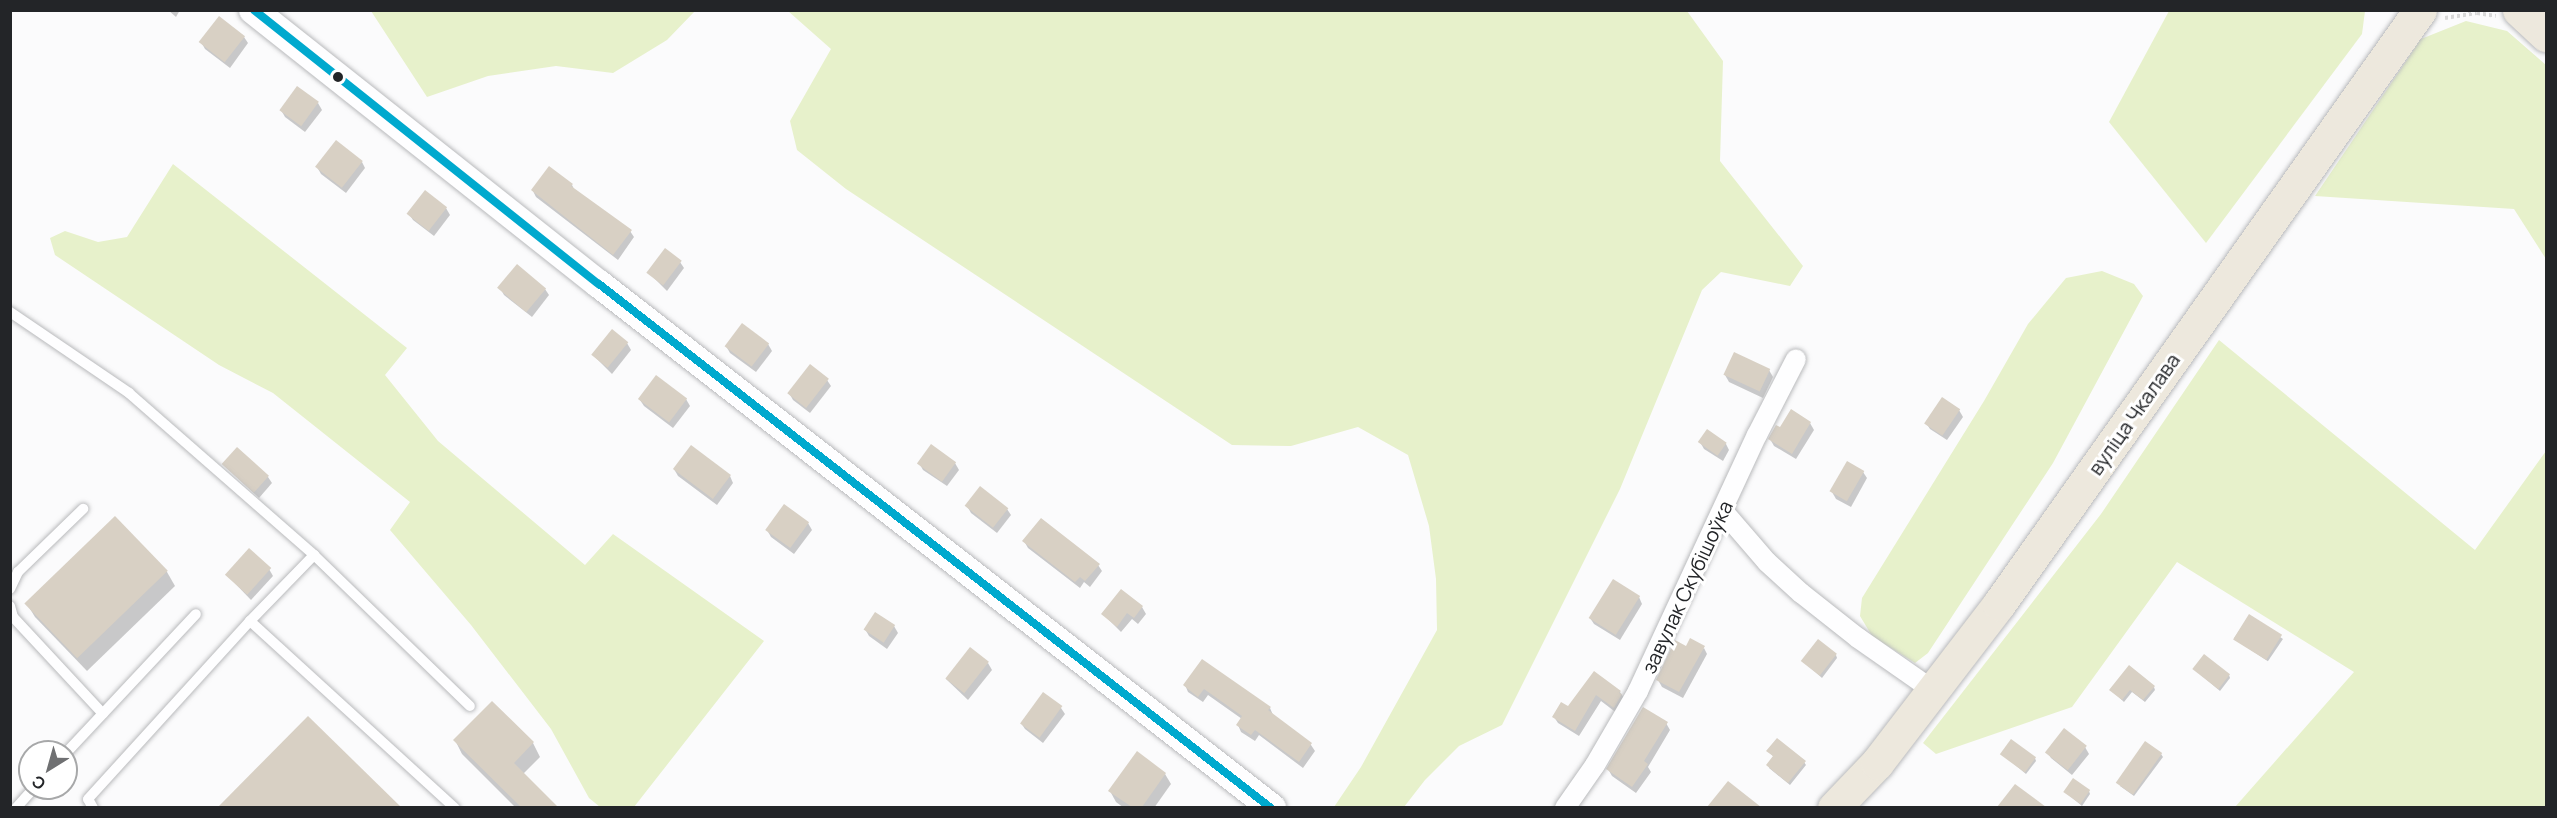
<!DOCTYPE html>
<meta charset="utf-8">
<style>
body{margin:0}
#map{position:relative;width:2557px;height:818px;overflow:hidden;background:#fbfbfc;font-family:Manrope,sans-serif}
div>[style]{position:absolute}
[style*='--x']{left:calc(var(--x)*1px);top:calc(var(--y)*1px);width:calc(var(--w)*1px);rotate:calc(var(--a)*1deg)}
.green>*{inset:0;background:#e7f1cb}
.shadow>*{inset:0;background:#0003;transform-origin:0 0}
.building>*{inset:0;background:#d8d0c4;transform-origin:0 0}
.path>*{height:4px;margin-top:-2px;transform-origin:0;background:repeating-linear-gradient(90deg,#d8d8d8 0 3px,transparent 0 6px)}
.roads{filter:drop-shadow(0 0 2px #b9babc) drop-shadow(0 0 2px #b9babc)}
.lane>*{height:10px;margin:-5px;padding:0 5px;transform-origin:5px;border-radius:5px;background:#fefeff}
.street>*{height:20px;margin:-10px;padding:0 10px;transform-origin:10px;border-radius:10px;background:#fefeff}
.secondary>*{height:28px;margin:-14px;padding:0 14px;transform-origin:14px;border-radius:14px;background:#fefeff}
.highway>*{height:33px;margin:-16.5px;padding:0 16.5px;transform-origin:16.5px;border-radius:16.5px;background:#ede8dd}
.bus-1>*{height:8px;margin:-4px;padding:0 4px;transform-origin:4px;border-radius:4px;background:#00a9ce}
.dots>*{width:16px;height:16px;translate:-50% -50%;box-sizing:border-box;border:3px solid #fff;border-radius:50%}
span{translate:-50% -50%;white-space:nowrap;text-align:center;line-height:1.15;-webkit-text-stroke:6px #fff;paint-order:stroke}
.street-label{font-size:20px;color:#232528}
.frame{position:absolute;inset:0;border:12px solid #232528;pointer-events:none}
.north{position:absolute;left:18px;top:740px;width:60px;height:60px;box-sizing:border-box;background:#fff;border:2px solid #a7a8a9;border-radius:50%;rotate:217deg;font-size:16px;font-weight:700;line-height:24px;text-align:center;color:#232528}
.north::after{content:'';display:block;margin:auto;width:21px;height:27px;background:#6f7072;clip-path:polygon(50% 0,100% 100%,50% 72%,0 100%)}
</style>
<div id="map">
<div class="green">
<div style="clip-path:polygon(371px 11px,695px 11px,667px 40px,613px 73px,556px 66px,488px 76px,427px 97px)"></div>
<div style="clip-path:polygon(788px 11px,1687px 11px,1723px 61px,1720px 161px,1803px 266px,1790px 286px,1721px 272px,1702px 290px,1620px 489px,1502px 725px,1459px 746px,1425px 780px,1404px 807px,1334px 807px,1361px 767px,1437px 630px,1436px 579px,1429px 526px,1408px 455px,1358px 427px,1291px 446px,1232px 445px,846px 189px,797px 150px,790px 121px,831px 49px)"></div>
<div style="clip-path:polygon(2169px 11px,2365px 11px,2362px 34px,2206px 243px,2109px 122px)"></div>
<div style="clip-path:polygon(2466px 21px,2507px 31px,2546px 65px,2546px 259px,2514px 209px,2315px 196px,2421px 39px)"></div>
<div style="clip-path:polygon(173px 164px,407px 348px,385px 375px,438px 441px,585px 565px,613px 534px,764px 641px,634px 807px,600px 807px,589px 798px,551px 729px,471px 625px,390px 530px,410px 502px,273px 393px,219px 365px,55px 255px,50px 238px,65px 231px,98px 242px,127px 237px)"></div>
<div style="clip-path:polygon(2102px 271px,2134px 284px,2143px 296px,2053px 463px,1928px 653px,1915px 663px,1872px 636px,1860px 616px,1862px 598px,1984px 401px,2028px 324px,2066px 278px)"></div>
<div style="clip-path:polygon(2219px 340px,2475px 550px,2546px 451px,2546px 807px,2235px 807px,2354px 672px,2177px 562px,2072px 707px,1936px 754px,1923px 743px,2101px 514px)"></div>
</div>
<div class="shadow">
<div style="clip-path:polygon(168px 10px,180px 10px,176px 17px)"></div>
<div style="clip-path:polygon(244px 37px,248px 43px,230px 68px,205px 49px,201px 42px)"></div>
<div style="clip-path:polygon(318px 103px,322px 110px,305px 132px,285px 117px,281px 110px)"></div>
<div style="clip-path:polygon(362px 162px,365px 168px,346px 193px,321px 174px,317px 167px)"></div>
<div style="clip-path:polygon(572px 185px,575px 191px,630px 231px,634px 237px,618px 260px,536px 197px,533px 191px)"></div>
<div style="clip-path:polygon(426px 192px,446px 208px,450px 215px,434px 236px,413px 220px,409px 214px)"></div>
<div style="clip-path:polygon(680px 262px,684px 268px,667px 291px,648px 272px)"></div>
<div style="clip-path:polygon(500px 288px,545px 289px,549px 295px,532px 317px,504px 295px)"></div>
<div style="clip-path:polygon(627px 343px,631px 350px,612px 374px,593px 355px)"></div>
<div style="clip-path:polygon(768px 344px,772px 351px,756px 372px,730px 353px,726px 346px)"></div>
<div style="clip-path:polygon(1769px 370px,1773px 377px,1763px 398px,1729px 382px,1725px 375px)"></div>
<div style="clip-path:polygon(827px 380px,831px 386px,810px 413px,793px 400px,789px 393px)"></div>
<div style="clip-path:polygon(686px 399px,690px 406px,673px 428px,644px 406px,640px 400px)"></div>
<div style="clip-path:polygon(1959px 410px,1963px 417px,1947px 440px,1930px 429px,1926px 423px)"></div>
<div style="clip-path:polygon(1810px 423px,1814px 430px,1796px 459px,1774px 446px,1770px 439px,1780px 429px)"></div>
<div style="clip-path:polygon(1700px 442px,1726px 444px,1729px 450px,1723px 461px,1704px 449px)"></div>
<div style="clip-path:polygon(919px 463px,955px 463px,959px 470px,947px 486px,923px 470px)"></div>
<div style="clip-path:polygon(223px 464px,268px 477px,272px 483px,259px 498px)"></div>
<div style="clip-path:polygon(674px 469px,730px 476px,733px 483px,717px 505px,678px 476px)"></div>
<div style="clip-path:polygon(1863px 472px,1867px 478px,1851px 507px,1836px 499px,1832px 492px)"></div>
<div style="clip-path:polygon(967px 506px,1007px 509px,1011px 515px,997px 533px,971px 513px)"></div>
<div style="clip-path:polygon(115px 519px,167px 572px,175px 586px,87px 671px,35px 617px,27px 604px)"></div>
<div style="clip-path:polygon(808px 523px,812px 530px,794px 554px,771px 537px,767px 530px)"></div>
<div style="clip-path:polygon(1024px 541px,1098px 565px,1102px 571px,1090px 587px,1084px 582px,1080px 588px,1028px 548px)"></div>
<div style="clip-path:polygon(269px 569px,273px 576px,251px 600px,227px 575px)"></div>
<div style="clip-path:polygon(1639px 597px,1642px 604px,1620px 640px,1594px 624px,1590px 618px)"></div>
<div style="clip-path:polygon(1142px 607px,1146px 614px,1138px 624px,1132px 619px,1121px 632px,1103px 614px)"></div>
<div style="left:2249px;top:616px;width:41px;height:27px;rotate:34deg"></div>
<div style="clip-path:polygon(894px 626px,898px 633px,887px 649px,869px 636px,865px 629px)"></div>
<div style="clip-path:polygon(1704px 648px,1707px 654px,1683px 698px,1662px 687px,1658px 680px)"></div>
<div style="clip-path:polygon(1836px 655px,1837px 658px,1822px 678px,1803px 661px)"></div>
<div style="clip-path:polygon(1203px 661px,1270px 708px,1273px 715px,1311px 745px,1315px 751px,1303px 768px,1259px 735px,1255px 741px,1241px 732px,1238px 725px,1242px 719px,1208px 695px,1203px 702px,1188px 692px,1185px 685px)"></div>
<div style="clip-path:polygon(988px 663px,992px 670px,968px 700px,946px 679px)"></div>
<div style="clip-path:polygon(2194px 669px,2229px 675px,2230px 678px,2220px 691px)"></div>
<div style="clip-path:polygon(1594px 673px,1620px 692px,1624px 698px,1618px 714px,1601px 701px,1579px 736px,1558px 723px,1554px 717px,1568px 708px)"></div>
<div style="clip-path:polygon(2154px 687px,2155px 690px,2145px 702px,2132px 692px,2124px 702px,2111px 690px)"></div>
<div style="clip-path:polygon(1043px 694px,1061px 708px,1065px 714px,1043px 743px,1025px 729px,1021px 723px)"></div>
<div style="clip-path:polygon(308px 719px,398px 808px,220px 808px)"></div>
<div style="clip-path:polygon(1666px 723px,1670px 730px,1648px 767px,1651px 772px,1636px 793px,1612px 776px,1608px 769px)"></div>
<div style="clip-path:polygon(455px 740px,533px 743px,540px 757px,523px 774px,556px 808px,516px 808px,462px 754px)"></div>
<div style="clip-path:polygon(2085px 747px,2089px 754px,2072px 775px,2051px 758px,2047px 752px)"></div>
<div style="clip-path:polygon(1768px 751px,1804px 762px,1806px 765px,1790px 785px,1769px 768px,1774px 757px)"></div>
<div style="clip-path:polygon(2002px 754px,2035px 758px,2036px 761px,2026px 774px)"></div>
<div style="clip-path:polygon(2161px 754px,2163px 757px,2134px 796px,2120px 786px)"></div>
<div style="clip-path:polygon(1165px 774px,1171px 784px,1154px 808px,1124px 808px,1116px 802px,1110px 791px)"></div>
<div style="clip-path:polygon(1728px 783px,1759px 808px,1717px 808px,1714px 806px)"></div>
<div style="clip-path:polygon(2015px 786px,2039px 804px,2041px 808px,1999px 808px)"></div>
<div style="clip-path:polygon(2089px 791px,2090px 794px,2082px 806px,2065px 792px)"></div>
</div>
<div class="building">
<div style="left:219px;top:16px;width:33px;height:33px;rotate:38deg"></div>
<div style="left:297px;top:86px;width:27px;height:30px;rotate:36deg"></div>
<div style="left:336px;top:140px;width:34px;height:34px;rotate:38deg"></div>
<div style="clip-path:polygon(549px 166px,573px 184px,571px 186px,632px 230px,613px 255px,531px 190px)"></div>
<div style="left:425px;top:190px;width:28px;height:30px;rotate:38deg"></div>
<div style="left:665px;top:248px;width:21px;height:31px;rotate:37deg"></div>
<div style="left:517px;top:264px;width:38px;height:31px;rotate:40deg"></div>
<div style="left:742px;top:323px;width:34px;height:29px;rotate:37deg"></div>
<div style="left:612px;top:329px;width:21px;height:33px;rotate:39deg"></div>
<div style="left:1734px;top:352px;width:40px;height:25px;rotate:25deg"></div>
<div style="left:810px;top:364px;width:24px;height:37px;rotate:38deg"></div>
<div style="left:656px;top:375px;width:39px;height:30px;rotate:37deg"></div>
<div style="left:1942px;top:397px;width:22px;height:32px;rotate:34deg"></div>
<div style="clip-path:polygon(1791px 409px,1811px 422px,1792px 454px,1768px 439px,1776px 425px,1780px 427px)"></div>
<div style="left:1707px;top:429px;width:24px;height:16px;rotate:35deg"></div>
<div style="left:931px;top:444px;width:31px;height:24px;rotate:36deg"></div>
<div style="left:691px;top:445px;width:50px;height:30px;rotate:37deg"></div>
<div style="left:237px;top:447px;width:43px;height:23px;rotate:42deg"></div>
<div style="left:1847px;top:461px;width:20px;height:35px;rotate:30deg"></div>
<div style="left:980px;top:486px;width:36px;height:25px;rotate:38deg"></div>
<div style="left:784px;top:504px;width:31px;height:32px;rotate:36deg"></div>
<div style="left:115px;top:516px;width:76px;height:126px;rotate:46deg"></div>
<div style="clip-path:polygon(1041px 518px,1100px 564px,1085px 581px,1080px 577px,1075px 582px,1022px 541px)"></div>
<div style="left:249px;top:548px;width:30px;height:36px;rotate:42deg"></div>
<div style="left:1613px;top:579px;width:32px;height:46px;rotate:32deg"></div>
<div style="clip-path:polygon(1121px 589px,1143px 606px,1134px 618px,1127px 613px,1117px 627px,1101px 614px)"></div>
<div style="left:875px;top:612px;width:24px;height:21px;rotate:33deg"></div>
<div style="left:2249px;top:614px;width:39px;height:30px;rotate:32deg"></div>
<div style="clip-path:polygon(1690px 638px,1705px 646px,1679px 692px,1656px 680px,1675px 640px,1686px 646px)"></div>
<div style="left:1818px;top:639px;width:24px;height:28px;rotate:38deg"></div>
<div style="left:970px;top:647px;width:24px;height:40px;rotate:38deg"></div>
<div style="left:2204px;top:654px;width:33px;height:19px;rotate:38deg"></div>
<div style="clip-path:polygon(1202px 659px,1271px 707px,1268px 710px,1312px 743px,1299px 762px,1255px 730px,1251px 735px,1236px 725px,1242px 716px,1204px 689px,1198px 697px,1183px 685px)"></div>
<div style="clip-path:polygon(2129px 665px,2155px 686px,2143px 700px,2130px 690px,2122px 700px,2109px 690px)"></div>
<div style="clip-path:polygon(1594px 671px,1621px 691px,1619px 693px,1622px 694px,1614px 708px,1596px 695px,1575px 731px,1552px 717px,1561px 702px,1568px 706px)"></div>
<div style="left:1043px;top:692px;width:24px;height:39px;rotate:36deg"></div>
<div style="clip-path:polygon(492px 701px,534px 742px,514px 763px,558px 807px,521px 807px,453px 740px)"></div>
<div style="clip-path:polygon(1643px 707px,1668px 722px,1644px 761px,1648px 764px,1632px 787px,1606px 769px)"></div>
<div style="clip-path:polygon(308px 716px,401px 807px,218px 807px)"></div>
<div style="left:2064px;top:728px;width:29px;height:31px;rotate:38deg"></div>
<div style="clip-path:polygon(1777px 738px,1806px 761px,1788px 783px,1766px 765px,1773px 756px,1766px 751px)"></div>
<div style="left:2011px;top:739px;width:31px;height:19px;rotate:36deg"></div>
<div style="left:2145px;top:741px;width:21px;height:51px;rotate:35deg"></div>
<div style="clip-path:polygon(1137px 751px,1166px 773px,1142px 807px,1132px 807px,1108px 791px)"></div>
<div style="left:2073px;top:778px;width:21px;height:17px;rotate:35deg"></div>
<div style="clip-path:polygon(1728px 781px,1761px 807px,1707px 807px)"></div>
<div style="clip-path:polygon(2015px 784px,2046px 807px,1997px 807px)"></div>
</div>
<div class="path">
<div style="--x:2445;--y:18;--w:32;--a:-9"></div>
<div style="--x:2477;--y:13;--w:19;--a:9"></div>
</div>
<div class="roads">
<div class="lane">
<div style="--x:10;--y:312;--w:144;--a:34.2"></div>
<div style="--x:129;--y:393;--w:246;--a:41.2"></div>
<div style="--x:314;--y:555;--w:217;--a:44.1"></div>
<div style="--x:10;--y:589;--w:19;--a:-65"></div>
<div style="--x:18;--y:572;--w:91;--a:-44.1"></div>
<div style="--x:10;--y:606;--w:11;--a:75"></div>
<div style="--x:13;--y:617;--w:132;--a:47.1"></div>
<div style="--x:250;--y:621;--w:92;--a:-45.9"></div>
<div style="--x:66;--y:753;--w:190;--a:-46.9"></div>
<div style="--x:16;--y:808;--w:27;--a:-48"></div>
<div style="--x:93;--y:808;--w:10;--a:-119"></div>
<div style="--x:88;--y:799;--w:241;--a:-47.7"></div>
<div style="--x:250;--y:621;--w:277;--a:42.4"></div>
</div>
<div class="street">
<div style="--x:1723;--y:511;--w:67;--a:49.2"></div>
<div style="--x:1767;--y:562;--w:46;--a:42.4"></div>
<div style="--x:1801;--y:593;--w:73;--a:38.3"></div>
<div style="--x:1858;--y:638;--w:93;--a:34.9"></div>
<div style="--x:1565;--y:808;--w:52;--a:-55.1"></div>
<div style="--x:1595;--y:765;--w:86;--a:-59.8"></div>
<div style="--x:1638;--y:691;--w:282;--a:-65.1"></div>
<div style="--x:1757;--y:435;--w:85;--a:-62.8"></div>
</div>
<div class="secondary">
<div style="--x:253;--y:10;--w:441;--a:38.4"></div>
<div style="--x:599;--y:284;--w:853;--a:37.9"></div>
</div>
<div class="highway">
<div style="--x:2519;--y:10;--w:37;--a:43"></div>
<div style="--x:1834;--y:808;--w:62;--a:-46.3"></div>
<div style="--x:1877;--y:763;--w:200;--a:-52.5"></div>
<div style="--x:1999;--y:604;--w:728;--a:-54.67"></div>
</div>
</div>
<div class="bus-1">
<div style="--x:254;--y:10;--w:441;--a:38.5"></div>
<div style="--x:599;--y:284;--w:852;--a:37.95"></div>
</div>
<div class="dots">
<div style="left:338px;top:77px;background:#232528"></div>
</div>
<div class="street-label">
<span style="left:2134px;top:414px;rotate:-55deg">вуліца Чкалава</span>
<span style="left:1687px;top:587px;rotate:-65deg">завулак Скубішоўка</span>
</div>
<div class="frame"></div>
<div class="north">С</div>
</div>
